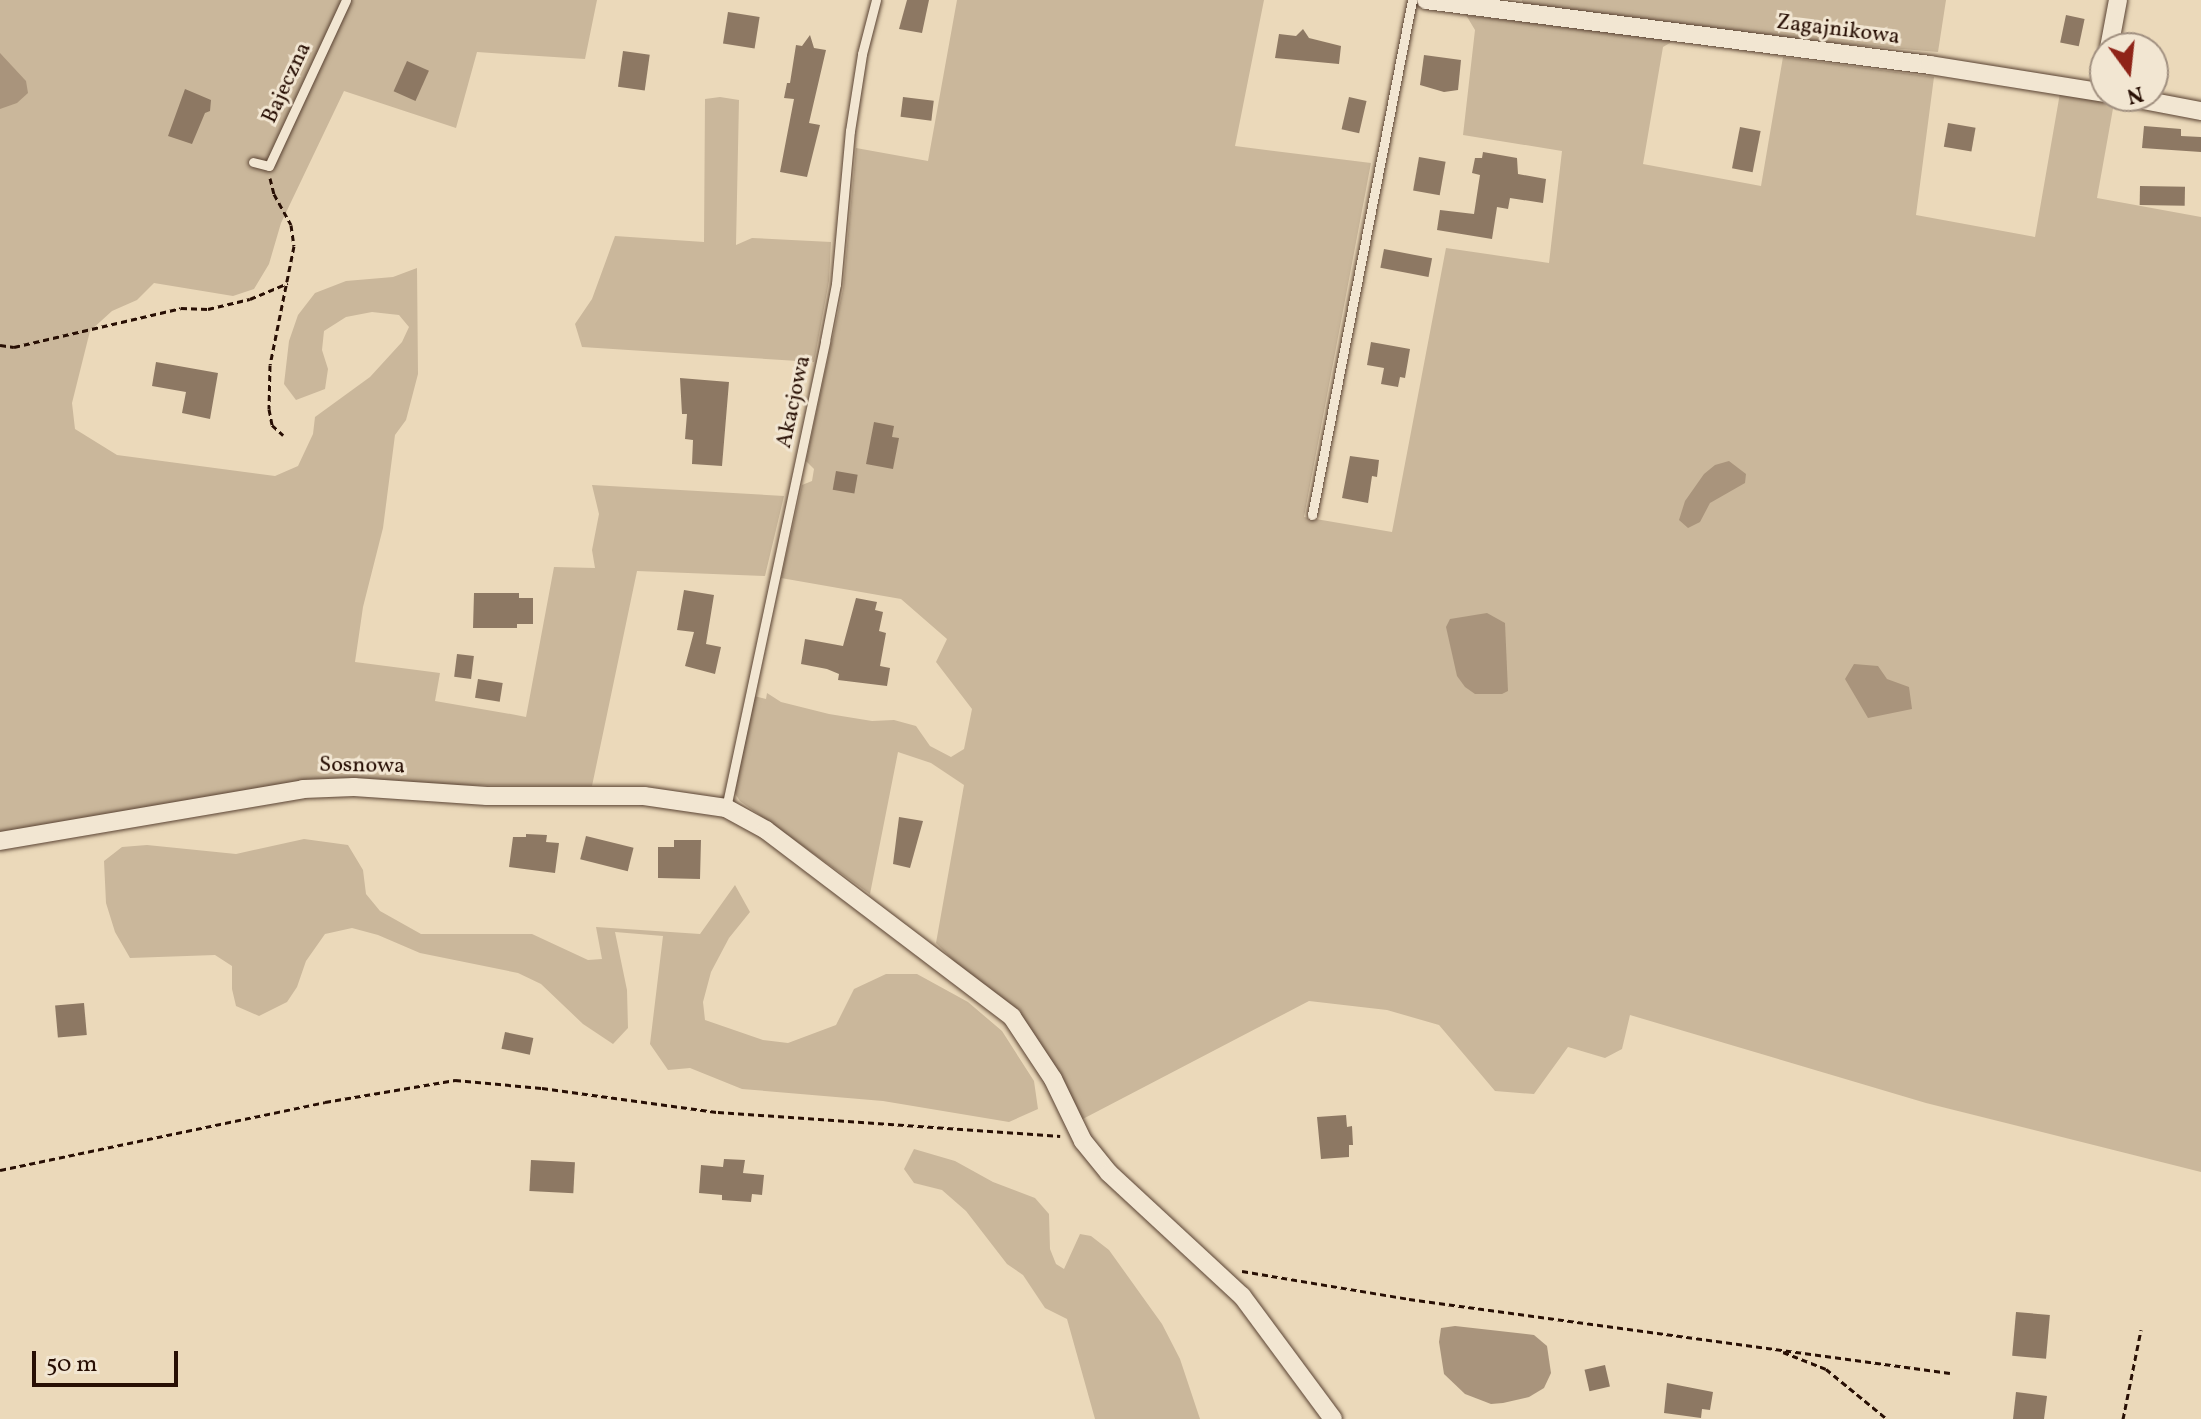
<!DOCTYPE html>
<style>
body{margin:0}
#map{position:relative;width:2201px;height:1419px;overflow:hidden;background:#ebd9ba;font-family:Vollkorn,serif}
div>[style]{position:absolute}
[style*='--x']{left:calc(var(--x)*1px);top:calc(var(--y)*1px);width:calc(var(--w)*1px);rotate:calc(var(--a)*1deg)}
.green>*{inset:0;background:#cab79b}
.water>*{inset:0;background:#a9947c}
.building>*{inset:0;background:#8d7863;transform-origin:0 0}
.path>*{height:3px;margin-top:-1.5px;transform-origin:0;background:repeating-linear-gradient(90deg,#280f04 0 6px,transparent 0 10px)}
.roads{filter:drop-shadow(0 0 2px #594232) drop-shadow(0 0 2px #594232)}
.lane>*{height:9px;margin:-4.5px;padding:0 4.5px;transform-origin:4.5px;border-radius:4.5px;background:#f2e6d2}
.street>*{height:18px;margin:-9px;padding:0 9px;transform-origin:9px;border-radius:9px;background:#f2e6d2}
span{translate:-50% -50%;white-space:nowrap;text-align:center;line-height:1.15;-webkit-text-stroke:6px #f2e6d2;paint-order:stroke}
.street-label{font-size:22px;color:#280f04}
.north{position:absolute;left:2089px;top:32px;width:80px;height:80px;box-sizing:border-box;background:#f2e6d2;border:2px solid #a19080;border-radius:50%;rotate:165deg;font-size:22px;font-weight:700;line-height:32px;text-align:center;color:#280f04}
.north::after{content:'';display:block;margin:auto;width:28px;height:36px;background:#8f2418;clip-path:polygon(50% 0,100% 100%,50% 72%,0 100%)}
.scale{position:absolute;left:32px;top:1351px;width:146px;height:36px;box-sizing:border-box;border:4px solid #280f04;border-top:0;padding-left:10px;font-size:24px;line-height:28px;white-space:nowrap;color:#280f04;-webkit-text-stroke:6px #f2e6d2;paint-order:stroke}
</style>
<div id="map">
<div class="green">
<div style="clip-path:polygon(0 0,597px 0,585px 59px,477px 52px,456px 128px,344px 91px,281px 223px,269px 264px,254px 289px,233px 296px,154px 283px,137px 300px,112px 311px,90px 331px,72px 403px,75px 429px,117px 455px,275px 476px,298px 466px,313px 434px,315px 417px,370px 377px,402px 342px,409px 327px,399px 315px,372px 312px,346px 317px,324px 331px,322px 350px,328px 369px,325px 389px,296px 400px,284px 384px,289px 341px,298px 315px,315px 293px,346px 281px,393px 277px,417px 268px,418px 374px,406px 420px,395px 435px,383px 528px,363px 607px,355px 662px,440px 673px,435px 701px,516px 715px,526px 717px,554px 567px,595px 568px,592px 550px,599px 514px,592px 485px,784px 496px,765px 576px,637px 571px,592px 786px,420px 785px,362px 779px,0 834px)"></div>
<div style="clip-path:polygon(957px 0,1264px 0,1235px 146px,1371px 163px,1304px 517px,1392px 532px,1446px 248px,1549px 263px,1562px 151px,1463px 135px,1475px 30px,1466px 15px,1675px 40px,1663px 47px,1643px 164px,1761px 186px,1783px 57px,1934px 77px,1916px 215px,2035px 237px,2060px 93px,2114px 103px,2097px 198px,2201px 217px,2201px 1172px,1926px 1103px,1630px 1015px,1622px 1049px,1605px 1058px,1568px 1047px,1534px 1094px,1495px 1091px,1439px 1025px,1387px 1010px,1309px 1001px,1077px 1122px,974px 981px,936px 943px,964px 785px,931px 763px,898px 752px,870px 894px,740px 801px,734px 792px,754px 696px,766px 699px,767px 693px,781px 702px,829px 714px,872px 721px,894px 720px,916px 726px,930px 746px,951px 757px,964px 749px,972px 709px,936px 662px,947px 639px,901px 599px,781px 578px,802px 485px,812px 481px,814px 469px,806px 461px,843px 289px,856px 148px,928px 161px)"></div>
<div style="clip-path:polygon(1522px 0,1946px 0,1938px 52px,1723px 34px,1522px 3px)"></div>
<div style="clip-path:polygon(720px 97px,739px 100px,736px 245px,752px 238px,831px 242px,829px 281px,814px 362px,582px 347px,575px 324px,592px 299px,615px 236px,704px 242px,705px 99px)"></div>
<div style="clip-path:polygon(304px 839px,348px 845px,363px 870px,366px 894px,380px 911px,421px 934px,532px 934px,588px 960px,602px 959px,596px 927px,700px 934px,735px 885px,750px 912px,729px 938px,711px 972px,703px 1002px,705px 1020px,763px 1040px,788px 1043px,836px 1025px,854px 989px,886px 974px,917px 974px,968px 1002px,1002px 1031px,1034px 1081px,1038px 1109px,1009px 1122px,883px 1101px,742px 1089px,690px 1068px,668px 1070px,650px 1044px,663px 936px,615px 932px,627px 990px,628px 1028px,613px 1044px,583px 1024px,541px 984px,518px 973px,420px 953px,378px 935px,352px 928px,325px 934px,306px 961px,297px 987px,287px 1002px,259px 1016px,236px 1006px,232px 989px,232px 966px,215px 955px,130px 958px,115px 932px,106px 903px,104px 861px,122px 847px,147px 845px,236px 854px)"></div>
<div style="clip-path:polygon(914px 1149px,955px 1161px,993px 1182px,1035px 1198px,1049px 1214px,1050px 1249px,1056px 1264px,1064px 1269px,1080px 1234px,1091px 1236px,1109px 1250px,1162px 1324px,1180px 1359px,1200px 1419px,1095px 1419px,1067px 1319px,1045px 1308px,1023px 1275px,1007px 1264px,966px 1211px,942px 1190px,914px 1183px,904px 1169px)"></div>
</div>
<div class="water">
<div style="clip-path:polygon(0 53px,26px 81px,28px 93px,17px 103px,0 109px)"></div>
<div style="clip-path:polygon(1729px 461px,1746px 474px,1745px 483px,1710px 503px,1700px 522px,1688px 528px,1679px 520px,1685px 501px,1704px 474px,1715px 465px)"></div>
<div style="clip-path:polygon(1487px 613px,1505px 623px,1508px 691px,1502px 694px,1475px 694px,1465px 687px,1457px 676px,1446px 627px,1450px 619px)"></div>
<div style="clip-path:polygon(1854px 664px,1878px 666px,1887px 679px,1909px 687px,1912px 709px,1868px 718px,1845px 679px)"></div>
<div style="clip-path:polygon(1455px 1326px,1534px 1335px,1547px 1346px,1551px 1373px,1544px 1388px,1529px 1397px,1503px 1403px,1491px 1404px,1465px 1394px,1444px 1374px,1439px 1342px,1441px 1328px)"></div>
</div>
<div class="building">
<div style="clip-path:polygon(907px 0,929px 0,922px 33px,899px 29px)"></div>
<div style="left:728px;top:12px;width:32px;height:32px;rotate:9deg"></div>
<div style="left:2066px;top:15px;width:19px;height:28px;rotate:12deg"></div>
<div style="clip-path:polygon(1303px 29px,1309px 38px,1341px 46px,1339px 64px,1275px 58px,1279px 34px,1296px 36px)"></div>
<div style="clip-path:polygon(810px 35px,814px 48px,826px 50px,809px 123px,820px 125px,807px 177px,780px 172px,794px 99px,784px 98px,787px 83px,790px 83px,796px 45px,802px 46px)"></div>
<div style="left:623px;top:51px;width:27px;height:36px;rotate:8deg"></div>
<div style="clip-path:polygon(1424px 55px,1461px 60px,1458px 90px,1444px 92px,1420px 85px)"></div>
<div style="left:407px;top:61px;width:24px;height:33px;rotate:24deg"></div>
<div style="clip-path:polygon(185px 89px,211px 100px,210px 111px,205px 113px,192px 144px,168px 136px)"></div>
<div style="left:903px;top:97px;width:31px;height:20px;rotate:7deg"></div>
<div style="left:1349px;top:97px;width:18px;height:33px;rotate:13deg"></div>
<div style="left:1948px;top:123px;width:28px;height:24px;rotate:10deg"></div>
<div style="clip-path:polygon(2144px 126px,2181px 129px,2181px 136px,2201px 137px,2201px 152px,2142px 148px)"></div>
<div style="left:1740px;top:127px;width:21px;height:42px;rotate:11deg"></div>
<div style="clip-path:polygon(1483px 152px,1517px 158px,1518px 174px,1546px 179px,1543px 203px,1510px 198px,1508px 209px,1497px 207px,1492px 239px,1437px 230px,1440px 210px,1474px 214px,1480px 175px,1472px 173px,1475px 158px,1482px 158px)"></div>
<div style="left:1419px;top:157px;width:27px;height:34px;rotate:10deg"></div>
<div style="left:2140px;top:186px;width:45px;height:19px;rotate:1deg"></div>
<div style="left:1384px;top:249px;width:49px;height:19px;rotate:11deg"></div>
<div style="clip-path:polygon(1371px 342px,1410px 349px,1405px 378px,1400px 377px,1398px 387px,1381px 384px,1384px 368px,1367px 365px)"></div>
<div style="clip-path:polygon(156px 362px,218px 373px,210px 419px,182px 413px,186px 392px,152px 386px)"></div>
<div style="clip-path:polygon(680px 378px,729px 382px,722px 466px,692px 464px,693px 440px,685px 439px,687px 414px,682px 414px)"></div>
<div style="clip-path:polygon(874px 422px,894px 426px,892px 437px,899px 438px,893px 469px,866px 464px)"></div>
<div style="clip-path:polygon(1350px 456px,1379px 460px,1377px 477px,1372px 476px,1368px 503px,1342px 498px)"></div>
<div style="left:836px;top:471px;width:22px;height:19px;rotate:10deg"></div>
<div style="clip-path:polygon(684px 590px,714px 595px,706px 644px,721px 647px,715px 674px,685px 666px,694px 632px,677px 630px)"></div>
<div style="clip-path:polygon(474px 593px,519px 593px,519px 598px,533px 598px,533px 624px,517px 624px,517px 628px,473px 628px)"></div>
<div style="clip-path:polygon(856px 598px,877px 602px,875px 610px,883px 612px,879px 631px,886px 633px,880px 666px,890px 668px,887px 686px,838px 680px,839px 674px,827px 669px,801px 664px,805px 639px,843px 646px)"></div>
<div style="left:457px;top:654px;width:17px;height:23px;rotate:7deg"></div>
<div style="left:478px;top:679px;width:25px;height:19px;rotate:9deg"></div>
<div style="clip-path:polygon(899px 817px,923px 821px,910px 868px,893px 864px)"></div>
<div style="clip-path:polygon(526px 834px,547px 835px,546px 842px,559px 843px,555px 873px,509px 867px,513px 837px,526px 837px)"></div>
<div style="left:586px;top:836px;width:49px;height:24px;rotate:14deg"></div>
<div style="clip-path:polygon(674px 840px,701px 840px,700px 879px,658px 878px,658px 847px,674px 847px)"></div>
<div style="left:84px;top:1003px;width:32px;height:29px;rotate:85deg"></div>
<div style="left:505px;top:1032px;width:29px;height:17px;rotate:12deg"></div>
<div style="clip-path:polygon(1346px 1115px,1347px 1127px,1352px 1126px,1353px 1145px,1349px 1145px,1349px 1157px,1321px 1159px,1317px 1117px)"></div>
<div style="clip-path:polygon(724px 1159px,745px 1160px,743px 1173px,764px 1175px,762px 1195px,752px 1194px,751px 1202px,722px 1200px,722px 1195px,699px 1193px,701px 1165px,723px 1167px)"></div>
<div style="left:531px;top:1160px;width:44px;height:31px;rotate:3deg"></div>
<div style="left:2016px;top:1312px;width:34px;height:44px;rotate:5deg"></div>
<div style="left:1605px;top:1365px;width:22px;height:21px;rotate:77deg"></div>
<div style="clip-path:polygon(1667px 1383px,1713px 1392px,1710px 1410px,1702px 1409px,1701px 1418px,1664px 1413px)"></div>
<div style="clip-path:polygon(2016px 1392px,2047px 1396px,2044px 1419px,2013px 1419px)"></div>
</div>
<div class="path">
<div style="--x:270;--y:178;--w:16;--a:76"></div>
<div style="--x:274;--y:194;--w:35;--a:61"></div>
<div style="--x:291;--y:225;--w:21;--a:82"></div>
<div style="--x:294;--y:246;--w:121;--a:101.4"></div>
<div style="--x:270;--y:365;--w:44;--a:91.3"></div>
<div style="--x:269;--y:409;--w:16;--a:79"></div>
<div style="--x:272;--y:425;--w:15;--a:42"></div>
<div style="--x:0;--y:345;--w:14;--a:8"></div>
<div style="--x:14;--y:347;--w:171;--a:-13.1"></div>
<div style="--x:181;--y:308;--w:27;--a:2"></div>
<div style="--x:208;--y:309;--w:43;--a:-13.4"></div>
<div style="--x:250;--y:299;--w:41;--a:-22.8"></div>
<div style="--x:0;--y:1170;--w:332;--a:-11.8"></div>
<div style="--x:325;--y:1102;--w:132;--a:-9.6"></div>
<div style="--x:455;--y:1080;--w:87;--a:5.3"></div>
<div style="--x:542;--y:1088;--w:178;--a:7.8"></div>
<div style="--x:718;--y:1112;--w:343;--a:4"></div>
<div style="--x:1242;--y:1271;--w:169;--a:9.5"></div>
<div style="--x:1409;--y:1299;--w:546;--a:7.79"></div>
<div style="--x:1783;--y:1352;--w:46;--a:21.6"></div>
<div style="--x:1826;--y:1369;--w:79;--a:39.3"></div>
<div style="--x:2123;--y:1419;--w:91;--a:-78.6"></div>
</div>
<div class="roads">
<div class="lane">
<div style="--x:253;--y:162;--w:16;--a:14"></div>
<div style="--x:269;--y:166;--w:183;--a:-65.1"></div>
<div style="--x:1312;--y:515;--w:525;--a:-79.01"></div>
<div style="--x:726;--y:808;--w:477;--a:-78"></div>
<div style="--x:825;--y:341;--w:58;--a:-79.1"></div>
<div style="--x:836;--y:284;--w:154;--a:-84.8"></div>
<div style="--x:850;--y:131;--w:78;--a:-81.1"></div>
<div style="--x:862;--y:54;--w:56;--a:-75.5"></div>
</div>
<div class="street">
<div style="--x:1426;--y:0;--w:508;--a:7.35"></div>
<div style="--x:1930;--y:65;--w:177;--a:9.1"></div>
<div style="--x:2109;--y:48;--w:49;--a:-79.4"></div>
<div style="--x:2101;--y:92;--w:22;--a:-80"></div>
<div style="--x:2122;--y:96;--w:80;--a:10.8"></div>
<div style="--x:0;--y:841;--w:307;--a:-9.7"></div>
<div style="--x:303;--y:789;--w:51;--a:-2.2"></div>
<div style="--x:354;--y:787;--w:133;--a:3.9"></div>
<div style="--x:487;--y:796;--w:157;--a:0"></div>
<div style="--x:644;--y:796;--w:83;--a:8.3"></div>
<div style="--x:726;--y:808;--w:46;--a:28.8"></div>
<div style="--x:766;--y:830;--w:309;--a:37.2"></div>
<div style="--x:1012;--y:1017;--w:74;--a:56.5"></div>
<div style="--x:1053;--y:1079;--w:69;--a:64.2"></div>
<div style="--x:1083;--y:1141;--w:41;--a:50.9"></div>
<div style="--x:1109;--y:1173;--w:181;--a:42.8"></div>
<div style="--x:1242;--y:1296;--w:153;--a:53.5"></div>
</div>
</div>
<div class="street-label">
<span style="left:1838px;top:30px;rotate:7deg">Zagajnikowa</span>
<span style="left:287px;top:83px;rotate:-65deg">Bajeczna</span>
<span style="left:794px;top:402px;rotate:-78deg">Akacjowa</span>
<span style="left:362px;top:766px;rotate:1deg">Sosnowa</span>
</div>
<div class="north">N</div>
<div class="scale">50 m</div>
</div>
